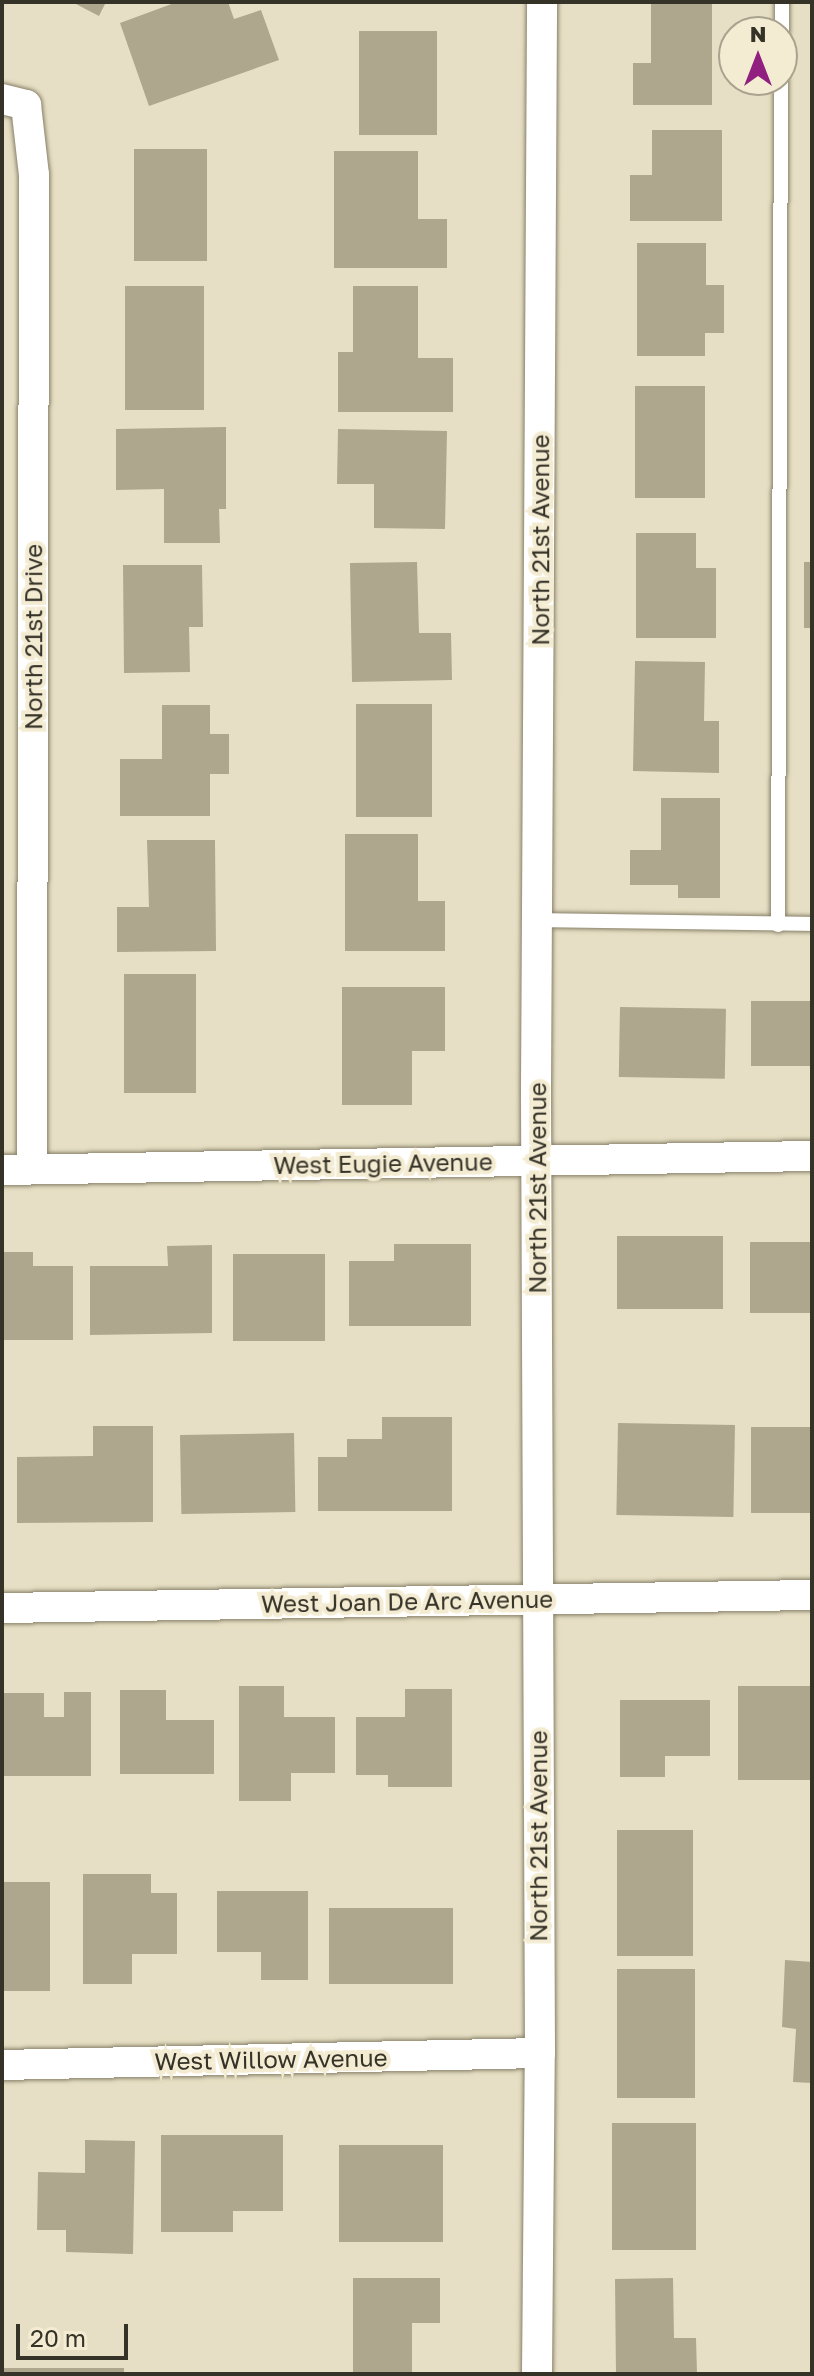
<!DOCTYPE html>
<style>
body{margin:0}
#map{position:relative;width:814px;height:2376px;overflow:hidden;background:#e7dfc5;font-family:"Golos Text",sans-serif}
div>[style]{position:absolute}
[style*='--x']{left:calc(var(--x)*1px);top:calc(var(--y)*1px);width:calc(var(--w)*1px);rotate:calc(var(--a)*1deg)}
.building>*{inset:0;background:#aea68d;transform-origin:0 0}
.roads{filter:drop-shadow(0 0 2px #878068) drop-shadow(0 0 2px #878068)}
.lane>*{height:14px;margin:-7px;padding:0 7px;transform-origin:7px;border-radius:7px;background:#fff}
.street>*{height:30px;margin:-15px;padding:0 15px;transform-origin:15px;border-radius:15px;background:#fff}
span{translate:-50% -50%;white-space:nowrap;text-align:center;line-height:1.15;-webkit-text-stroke:8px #f4ecd2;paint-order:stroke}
.street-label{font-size:24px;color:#353228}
.frame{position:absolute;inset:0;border:4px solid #353228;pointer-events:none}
.north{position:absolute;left:718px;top:16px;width:80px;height:80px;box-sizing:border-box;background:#f4ecd2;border:2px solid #a8a28e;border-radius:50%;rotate:0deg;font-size:22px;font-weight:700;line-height:32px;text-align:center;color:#353228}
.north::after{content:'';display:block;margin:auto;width:28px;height:36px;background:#901f80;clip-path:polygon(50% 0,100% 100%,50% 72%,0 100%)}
.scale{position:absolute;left:16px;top:2324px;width:112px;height:36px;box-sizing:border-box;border:4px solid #353228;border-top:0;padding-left:10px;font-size:24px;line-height:28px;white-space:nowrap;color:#353228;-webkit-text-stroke:6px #f4ecd2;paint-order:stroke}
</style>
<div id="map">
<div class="building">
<div style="clip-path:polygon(72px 2px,106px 2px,99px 16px)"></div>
<div style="clip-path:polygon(177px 2px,228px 2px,234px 19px,261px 10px,279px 60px,149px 106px,120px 23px)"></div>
<div style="clip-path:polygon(651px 2px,712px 2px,712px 105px,633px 105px,633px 63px,651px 63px)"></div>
<div style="left:359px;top:31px;width:78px;height:104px"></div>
<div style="clip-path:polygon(652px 130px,722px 130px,722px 221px,630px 221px,630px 175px,652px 175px)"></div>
<div style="left:134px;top:149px;width:73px;height:112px"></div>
<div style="clip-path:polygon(334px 151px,418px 151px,418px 219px,447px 219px,447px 268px,334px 268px)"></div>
<div style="clip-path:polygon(637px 243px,706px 243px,706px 285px,724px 285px,724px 333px,705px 333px,705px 356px,637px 356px)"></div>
<div style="left:125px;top:286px;width:79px;height:124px"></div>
<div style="clip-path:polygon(353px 286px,418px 286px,418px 358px,453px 358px,453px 412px,338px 412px,338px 352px,353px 352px)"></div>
<div style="left:635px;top:386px;width:70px;height:112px"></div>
<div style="clip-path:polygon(226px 427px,226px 509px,219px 509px,220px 543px,164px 543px,164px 489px,116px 490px,116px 429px)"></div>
<div style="clip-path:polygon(338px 429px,447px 431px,445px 529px,374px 528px,374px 484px,337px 484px)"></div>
<div style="clip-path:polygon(636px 533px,696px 533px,696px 568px,716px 568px,716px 638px,636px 638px)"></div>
<div style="clip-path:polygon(417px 562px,419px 633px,451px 633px,452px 680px,352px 682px,350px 563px)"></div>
<div style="left:804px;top:562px;width:8px;height:66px"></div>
<div style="clip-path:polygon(123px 565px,202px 565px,203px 627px,189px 627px,190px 672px,124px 673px)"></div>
<div style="clip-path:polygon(635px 661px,705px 662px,704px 721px,719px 721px,719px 773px,633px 771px)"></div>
<div style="left:356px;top:704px;width:76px;height:113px"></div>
<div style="clip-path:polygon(162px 705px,210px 705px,210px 734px,229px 734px,229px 774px,210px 774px,210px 816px,120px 816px,120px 759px,162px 759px)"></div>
<div style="clip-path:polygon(661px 798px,720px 798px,720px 898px,678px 898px,678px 885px,630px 885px,630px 850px,661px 850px)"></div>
<div style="clip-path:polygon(345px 834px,418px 834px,418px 901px,445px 901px,445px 951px,345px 951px)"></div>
<div style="clip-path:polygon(147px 840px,215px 840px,216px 951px,117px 952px,117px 907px,149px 907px)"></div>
<div style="left:124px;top:974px;width:72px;height:119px"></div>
<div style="clip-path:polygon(342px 987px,445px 987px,445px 1051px,412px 1051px,412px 1105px,342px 1105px)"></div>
<div style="left:751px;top:1001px;width:61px;height:65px"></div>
<div style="left:620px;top:1007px;width:106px;height:70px;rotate:1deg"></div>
<div style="left:617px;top:1236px;width:106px;height:73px"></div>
<div style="left:750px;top:1242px;width:62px;height:71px"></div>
<div style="clip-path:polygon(394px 1244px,471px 1244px,471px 1326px,349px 1326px,349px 1261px,394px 1261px)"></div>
<div style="clip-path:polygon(212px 1245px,212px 1333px,90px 1335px,90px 1266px,168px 1266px,167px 1246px)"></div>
<div style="clip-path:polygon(2px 1252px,33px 1252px,33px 1266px,73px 1266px,73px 1340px,2px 1340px)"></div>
<div style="left:233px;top:1254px;width:92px;height:87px"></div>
<div style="clip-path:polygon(382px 1417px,452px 1417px,452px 1511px,318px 1511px,318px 1457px,347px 1457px,347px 1439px,382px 1439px)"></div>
<div style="left:618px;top:1423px;width:117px;height:92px;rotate:1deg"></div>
<div style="clip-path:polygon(93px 1426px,153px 1426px,153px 1522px,17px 1523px,17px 1457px,93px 1456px)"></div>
<div style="left:812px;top:1427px;width:86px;height:61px;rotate:90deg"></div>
<div style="left:294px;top:1433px;width:79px;height:114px;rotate:89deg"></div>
<div style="clip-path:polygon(239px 1686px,284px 1686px,284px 1717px,335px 1717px,335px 1773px,291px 1773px,291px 1801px,239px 1801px)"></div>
<div style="left:812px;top:1686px;width:94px;height:74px;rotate:90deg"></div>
<div style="clip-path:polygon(405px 1689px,452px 1689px,452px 1787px,388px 1787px,388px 1775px,356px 1775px,356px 1717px,405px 1717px)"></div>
<div style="clip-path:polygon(120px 1690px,166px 1690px,166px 1720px,214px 1720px,214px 1774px,120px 1774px)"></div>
<div style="clip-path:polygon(64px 1692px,91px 1692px,91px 1776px,2px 1776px,2px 1693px,44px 1693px,44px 1717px,64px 1717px)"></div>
<div style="clip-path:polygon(620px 1700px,710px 1700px,710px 1756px,665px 1756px,665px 1777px,620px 1777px)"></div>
<div style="left:617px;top:1830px;width:76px;height:126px"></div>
<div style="clip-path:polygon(83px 1874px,151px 1874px,151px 1893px,177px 1893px,177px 1954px,132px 1954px,132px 1984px,83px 1984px)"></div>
<div style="left:2px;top:1882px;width:48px;height:109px"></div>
<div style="clip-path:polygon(217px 1891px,308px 1891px,308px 1980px,261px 1980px,261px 1952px,217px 1952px)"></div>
<div style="left:329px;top:1908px;width:124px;height:76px"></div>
<div style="clip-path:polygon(785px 1960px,812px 1962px,812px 2083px,793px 2082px,796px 2029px,782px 2027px)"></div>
<div style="left:617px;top:1969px;width:78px;height:129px"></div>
<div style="left:612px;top:2123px;width:84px;height:127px"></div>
<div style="clip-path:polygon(161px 2135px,283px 2135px,283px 2211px,233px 2211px,233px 2232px,161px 2232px)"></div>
<div style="clip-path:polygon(85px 2140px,135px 2141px,133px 2254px,66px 2252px,66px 2230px,37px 2230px,38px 2172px,85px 2173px)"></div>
<div style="left:339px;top:2145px;width:104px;height:97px"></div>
<div style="clip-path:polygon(353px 2278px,440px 2278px,440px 2323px,412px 2323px,412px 2372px,353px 2372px)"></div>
<div style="clip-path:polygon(673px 2278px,674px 2338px,696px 2338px,697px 2374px,616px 2374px,615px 2279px)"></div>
<div style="left:2px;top:2368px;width:122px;height:6px"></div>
</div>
<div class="roads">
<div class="lane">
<div style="--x:782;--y:32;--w:30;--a:-90"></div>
<div style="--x:539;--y:920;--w:273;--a:0.8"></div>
<div style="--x:778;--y:925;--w:845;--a:-89.8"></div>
</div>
<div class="street">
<div style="--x:2;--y:99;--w:25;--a:14"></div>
<div style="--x:26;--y:105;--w:70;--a:83.5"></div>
<div style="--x:34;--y:175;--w:994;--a:90.12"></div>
<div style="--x:2;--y:1170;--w:810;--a:-0.99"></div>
<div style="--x:2;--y:1608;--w:810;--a:-0.92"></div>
<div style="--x:2;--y:2065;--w:538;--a:-1.28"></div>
<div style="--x:537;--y:2374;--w:321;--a:-89.5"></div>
<div style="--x:540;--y:2053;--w:965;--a:-90.24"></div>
<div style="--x:536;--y:1088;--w:1086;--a:-89.68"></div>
</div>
</div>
<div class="street-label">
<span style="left:540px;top:540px;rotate:-90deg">North 21st Avenue</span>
<span style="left:33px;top:637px;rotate:-90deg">North 21st Drive</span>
<span style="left:383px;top:1163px;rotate:-1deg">West Eugie Avenue</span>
<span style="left:537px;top:1188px;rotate:-90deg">North 21st Avenue</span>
<span style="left:407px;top:1601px;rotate:-1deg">West Joan De Arc Avenue</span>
<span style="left:538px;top:1836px;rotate:-90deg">North 21st Avenue</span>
<span style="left:271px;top:2059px;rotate:-1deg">West Willow Avenue</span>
</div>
<div class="frame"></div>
<div class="north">N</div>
<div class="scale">20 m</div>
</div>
